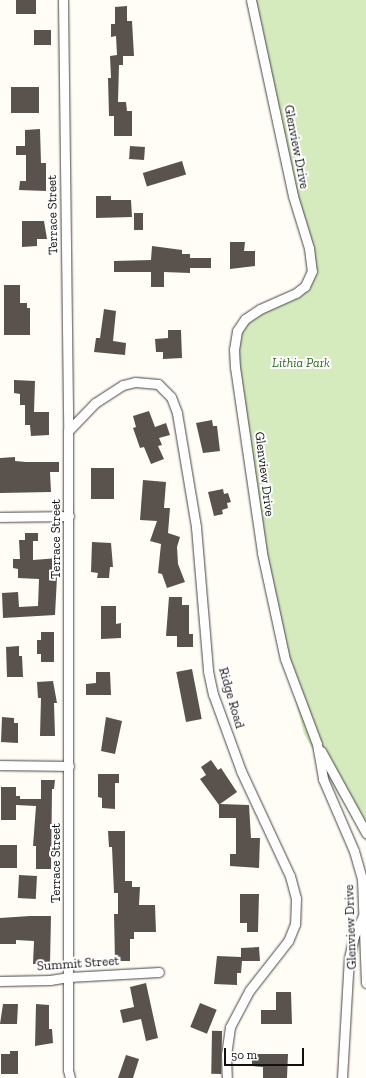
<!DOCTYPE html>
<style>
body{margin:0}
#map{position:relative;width:366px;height:1078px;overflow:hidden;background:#fffdf5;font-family:"Zilla Slab",serif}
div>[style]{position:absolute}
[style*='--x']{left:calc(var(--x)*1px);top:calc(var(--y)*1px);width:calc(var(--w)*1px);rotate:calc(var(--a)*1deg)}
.green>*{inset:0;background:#d5ebbd}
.building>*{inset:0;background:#5a524d;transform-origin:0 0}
.roads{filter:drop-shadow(0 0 1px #444) drop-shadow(0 0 1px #444)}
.minor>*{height:9px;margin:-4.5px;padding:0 4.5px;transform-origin:4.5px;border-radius:4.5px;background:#fff}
span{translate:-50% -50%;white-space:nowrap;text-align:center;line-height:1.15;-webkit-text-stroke:4px #fff;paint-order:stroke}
.street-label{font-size:13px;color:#111}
.park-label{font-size:13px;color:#2f6b1f;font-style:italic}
.scale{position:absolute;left:224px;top:1048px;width:80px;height:18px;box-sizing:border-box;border:2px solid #111;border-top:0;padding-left:5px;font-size:12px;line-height:14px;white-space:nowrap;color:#111;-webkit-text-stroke:3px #fff;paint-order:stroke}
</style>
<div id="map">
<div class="green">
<div style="clip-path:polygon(251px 0,366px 0,366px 842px,304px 734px,278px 631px,234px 349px,245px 319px,296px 293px,312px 271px)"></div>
</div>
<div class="building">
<div style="left:16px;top:0;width:20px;height:14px"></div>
<div style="clip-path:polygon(127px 6px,127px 21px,132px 21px,134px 56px,123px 56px,123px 65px,119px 65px,118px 102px,126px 102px,127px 111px,132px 111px,132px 136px,114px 136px,114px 116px,109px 116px,108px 78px,111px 78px,110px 56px,117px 55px,116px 36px,111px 37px,111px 24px,115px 24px,115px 7px)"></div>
<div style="left:34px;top:30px;width:17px;height:15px"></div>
<div style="left:39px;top:87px;width:26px;height:28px;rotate:90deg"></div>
<div style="clip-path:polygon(40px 129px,41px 163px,46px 163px,46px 191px,19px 190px,20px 181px,26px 181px,26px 155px,16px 155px,16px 146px,25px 146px,25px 130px)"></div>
<div style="left:130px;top:146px;width:15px;height:13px;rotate:4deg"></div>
<div style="left:182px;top:161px;width:14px;height:41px;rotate:73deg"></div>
<div style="clip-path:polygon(96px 196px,111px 196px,111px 200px,131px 200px,132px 217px,96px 218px)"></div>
<div style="left:143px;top:213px;width:17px;height:9px;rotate:90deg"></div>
<div style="clip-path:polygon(22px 221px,44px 221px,47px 239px,37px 239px,37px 246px,22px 247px)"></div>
<div style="clip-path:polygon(230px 242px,245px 242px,244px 251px,255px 251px,255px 266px,230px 269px)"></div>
<div style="clip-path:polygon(152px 246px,182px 250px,182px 254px,190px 254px,190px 258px,211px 258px,211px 268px,190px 268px,190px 273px,164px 272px,164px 287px,151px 287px,151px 272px,114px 272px,114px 261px,151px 260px)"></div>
<div style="clip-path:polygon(4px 285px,20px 285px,20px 303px,27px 303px,27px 308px,30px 308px,30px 335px,4px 335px)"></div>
<div style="clip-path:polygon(104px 309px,116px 311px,113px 341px,126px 343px,125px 355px,94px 352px,96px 338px,100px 338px)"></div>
<div style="clip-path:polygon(168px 330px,181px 330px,182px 358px,163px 359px,163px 352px,156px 352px,155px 339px,168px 338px)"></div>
<div style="clip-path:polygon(14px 380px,35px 381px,34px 412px,49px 412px,49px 435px,31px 436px,30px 425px,25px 425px,25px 405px,20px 405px,20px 394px,14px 393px)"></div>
<div style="clip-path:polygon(149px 411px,155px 427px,166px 423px,170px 435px,159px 438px,162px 445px,158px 446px,164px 459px,151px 464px,144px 447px,140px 448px,133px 428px,136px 427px,133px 416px)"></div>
<div style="clip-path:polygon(212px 420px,213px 426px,217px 426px,220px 451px,203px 453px,196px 423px)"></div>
<div style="clip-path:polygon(15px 457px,15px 461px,26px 462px,59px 462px,59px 472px,50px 472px,51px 492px,0 493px,0 458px)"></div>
<div style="left:91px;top:468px;width:23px;height:31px"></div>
<div style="clip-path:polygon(143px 480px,166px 482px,164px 508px,170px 508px,168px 533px,180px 537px,177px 547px,178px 564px,185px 582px,167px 588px,162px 574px,158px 573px,161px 544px,150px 541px,157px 521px,140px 520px)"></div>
<div style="clip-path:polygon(223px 489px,224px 494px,228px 493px,231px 502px,227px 503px,228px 508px,222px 510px,223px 514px,214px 516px,208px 492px)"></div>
<div style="clip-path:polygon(25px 533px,38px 533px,38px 541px,33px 541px,33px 560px,58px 558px,55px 615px,3px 618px,2px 593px,18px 592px,19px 607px,38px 606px,39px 579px,18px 578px,18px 569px,13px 568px,13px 559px,20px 559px,19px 540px,25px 540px)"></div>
<div style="clip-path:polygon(92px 542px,111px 543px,113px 567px,110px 567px,109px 578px,97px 578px,98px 573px,91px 572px)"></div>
<div style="clip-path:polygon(169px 597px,182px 597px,182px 605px,189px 605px,189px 634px,193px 634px,193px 647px,177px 647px,177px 636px,166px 636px)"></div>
<div style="clip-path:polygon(101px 606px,116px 606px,116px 624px,121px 623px,121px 638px,101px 639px)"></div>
<div style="clip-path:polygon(41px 632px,54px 632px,54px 662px,41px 662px,41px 654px,37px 654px,37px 640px,41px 640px)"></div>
<div style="clip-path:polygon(19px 646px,19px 656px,22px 656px,23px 677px,7px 677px,6px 647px)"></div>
<div style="left:192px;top:669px;width:51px;height:16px;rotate:79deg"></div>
<div style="clip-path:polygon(96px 672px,110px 672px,111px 695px,86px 695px,86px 684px,96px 683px)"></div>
<div style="clip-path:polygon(53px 681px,57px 703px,54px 703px,55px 736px,40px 736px,41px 698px,38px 698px,37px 682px)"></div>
<div style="clip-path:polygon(2px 717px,14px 718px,14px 723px,18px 723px,18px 743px,1px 742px)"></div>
<div style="clip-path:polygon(106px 717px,122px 721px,115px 754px,101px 751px)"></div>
<div style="clip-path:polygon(211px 760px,218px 770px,221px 768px,237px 792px,220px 804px,249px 805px,251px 838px,260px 838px,259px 868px,230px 866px,230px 854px,236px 854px,236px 818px,219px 818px,219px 805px,200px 779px,206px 775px,201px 767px)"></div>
<div style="clip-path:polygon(98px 774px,119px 774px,119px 783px,115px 783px,115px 809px,102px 808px,102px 798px,98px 797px)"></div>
<div style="clip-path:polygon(41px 780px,55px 780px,54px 789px,52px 789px,51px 869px,36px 869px,36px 846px,33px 846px,36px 806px,16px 805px,16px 820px,1px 820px,1px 787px,16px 787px,16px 796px,20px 796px,20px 799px,41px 799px)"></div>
<div style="clip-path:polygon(108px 831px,125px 831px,125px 881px,132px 881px,132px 887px,140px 887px,139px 905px,155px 905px,156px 932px,134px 932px,134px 939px,130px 939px,130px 961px,115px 961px,114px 914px,118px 914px,118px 893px,114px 893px,112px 847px,109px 847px)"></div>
<div style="left:0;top:845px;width:17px;height:23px"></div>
<div style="left:19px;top:875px;width:18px;height:23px;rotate:3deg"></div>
<div style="clip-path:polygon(240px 894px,259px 894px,258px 932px,247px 932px,247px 923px,240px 923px)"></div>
<div style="clip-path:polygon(30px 916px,51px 916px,50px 964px,33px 964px,34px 941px,16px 940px,16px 944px,0 944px,0 918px)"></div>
<div style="clip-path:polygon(259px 947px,260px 961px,242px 961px,241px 973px,237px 973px,237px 985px,214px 984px,217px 956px,241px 957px,241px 948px)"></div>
<div style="clip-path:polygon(146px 983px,158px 1038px,146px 1041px,141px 1019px,123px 1023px,120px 1010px,134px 1007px,130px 987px)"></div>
<div style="clip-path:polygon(276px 992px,291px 992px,292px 1024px,261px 1024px,261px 1010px,276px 1010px)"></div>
<div style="left:200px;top:1003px;width:18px;height:26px;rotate:22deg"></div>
<div style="clip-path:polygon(3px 1004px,18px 1004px,17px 1024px,0 1024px)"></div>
<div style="clip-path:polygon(36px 1004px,49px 1005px,49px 1029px,52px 1029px,53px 1043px,35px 1046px)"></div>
<div style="left:222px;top:1031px;width:43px;height:10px;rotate:91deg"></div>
<div style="clip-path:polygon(10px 1051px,18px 1051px,18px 1074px,1px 1074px,1px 1054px,10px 1054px)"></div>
<div style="clip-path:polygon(252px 1054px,288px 1054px,287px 1078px,263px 1078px,263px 1067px,252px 1066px)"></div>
<div style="clip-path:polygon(126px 1055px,139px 1059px,133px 1078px,118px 1078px)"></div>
</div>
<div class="roads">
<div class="minor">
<div style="--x:63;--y:0;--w:431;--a:89.3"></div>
<div style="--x:68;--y:431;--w:639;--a:90"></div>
<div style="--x:68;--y:1070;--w:8;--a:76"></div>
<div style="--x:251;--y:0;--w:200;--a:77.9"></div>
<div style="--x:293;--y:196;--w:54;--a:72.9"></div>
<div style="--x:309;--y:248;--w:23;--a:83"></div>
<div style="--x:312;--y:271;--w:17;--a:115"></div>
<div style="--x:305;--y:286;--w:11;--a:142"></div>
<div style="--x:296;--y:293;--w:39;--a:156"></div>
<div style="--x:260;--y:309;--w:18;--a:146"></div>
<div style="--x:245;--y:319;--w:14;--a:124"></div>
<div style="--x:237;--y:331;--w:18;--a:99"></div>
<div style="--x:234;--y:349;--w:18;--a:87"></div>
<div style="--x:235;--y:367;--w:188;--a:81.7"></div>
<div style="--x:262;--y:553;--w:108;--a:77.8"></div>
<div style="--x:285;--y:659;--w:91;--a:69.4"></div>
<div style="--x:317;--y:744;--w:36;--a:80"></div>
<div style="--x:323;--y:779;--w:78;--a:66.7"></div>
<div style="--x:354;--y:851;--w:29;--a:74"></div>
<div style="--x:362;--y:879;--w:104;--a:87.8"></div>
<div style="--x:68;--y:431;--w:39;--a:-46"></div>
<div style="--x:95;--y:403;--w:33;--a:-33"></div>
<div style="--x:123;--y:385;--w:12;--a:-14"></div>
<div style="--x:135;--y:382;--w:23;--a:5"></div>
<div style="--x:158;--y:384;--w:18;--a:45"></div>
<div style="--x:171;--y:397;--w:17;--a:69"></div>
<div style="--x:177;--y:413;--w:116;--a:80.5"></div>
<div style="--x:196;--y:527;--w:144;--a:85.2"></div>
<div style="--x:208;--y:671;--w:24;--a:78"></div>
<div style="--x:213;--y:694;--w:82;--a:70"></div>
<div style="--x:241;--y:771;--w:116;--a:65"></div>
<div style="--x:290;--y:876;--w:23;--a:75"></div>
<div style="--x:296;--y:898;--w:26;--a:92"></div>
<div style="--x:295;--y:924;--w:18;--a:112"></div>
<div style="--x:288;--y:941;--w:63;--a:128"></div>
<div style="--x:249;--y:991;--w:41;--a:117.8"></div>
<div style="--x:230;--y:1027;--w:27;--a:98"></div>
<div style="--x:226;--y:1054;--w:24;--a:88"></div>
<div style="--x:0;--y:517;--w:69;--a:-0.8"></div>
<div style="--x:321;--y:751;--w:94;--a:61.2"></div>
<div style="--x:0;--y:765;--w:69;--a:0.8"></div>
<div style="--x:0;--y:981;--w:50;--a:-1.1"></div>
<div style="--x:50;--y:980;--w:19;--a:-9"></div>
<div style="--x:69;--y:977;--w:90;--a:-3.2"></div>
<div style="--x:342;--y:1078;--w:120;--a:-86.7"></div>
<div style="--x:349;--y:958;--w:23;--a:-77"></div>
<div style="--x:354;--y:936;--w:22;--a:-66"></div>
</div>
</div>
<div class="street-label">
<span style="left:296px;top:147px;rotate:79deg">Glenview Drive</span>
<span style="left:53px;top:215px;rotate:-91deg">Terrace Street</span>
<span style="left:264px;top:474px;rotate:83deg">Glenview Drive</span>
<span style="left:56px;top:539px;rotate:-90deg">Terrace Street</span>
<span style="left:231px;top:698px;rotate:74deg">Ridge Road</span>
<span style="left:56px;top:863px;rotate:-90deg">Terrace Street</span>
<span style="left:351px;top:927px;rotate:-92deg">Glenview Drive</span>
<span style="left:78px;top:964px;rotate:-4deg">Summit Street</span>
</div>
<div class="park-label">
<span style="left:301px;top:363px">Lithia Park</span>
</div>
<div class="scale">50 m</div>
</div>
